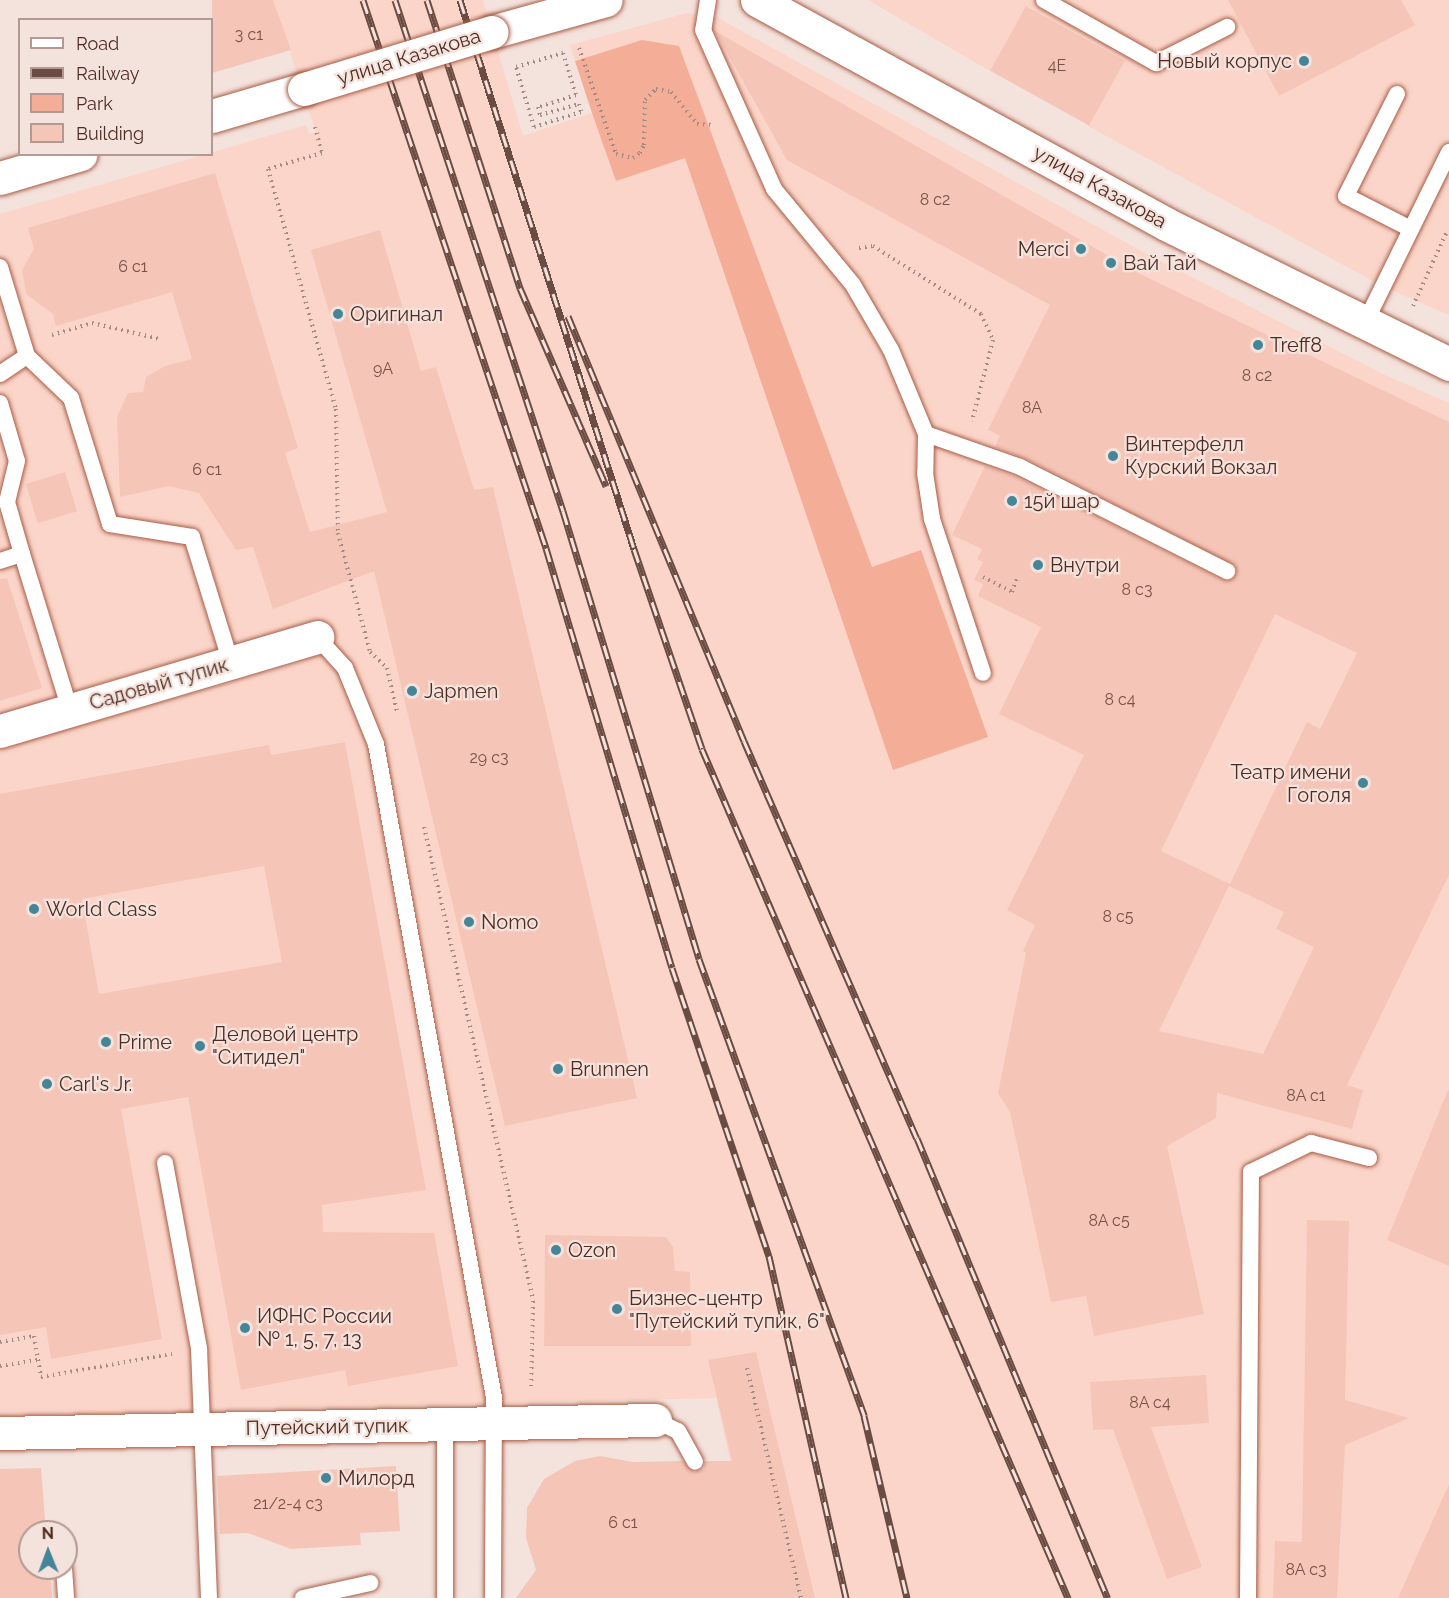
<!DOCTYPE html>
<meta charset="utf-8">
<style>
body{margin:0}
#map{position:relative;width:1449px;height:1598px;overflow:hidden;background:#f4e2dc;font-family:Raleway,sans-serif}
div>[style]{position:absolute}
[style*='--x']{left:calc(var(--x)*1px);top:calc(var(--y)*1px);width:calc(var(--w)*1px);rotate:calc(var(--a)*1deg)}
.built>*{inset:0;background:#fbd5c9}
.green>*{inset:0;background:#f4ad97}
.building>*{inset:0;background:#f5c6b8;transform-origin:0 0}
.path>*{height:4px;margin-top:-2px;transform-origin:0;background:repeating-linear-gradient(90deg,#a48a82 0 1.5px,transparent 0 6px)}
.roads{filter:drop-shadow(0 0 2px #a85c45) drop-shadow(0 0 2px #a85c45)}
.lane>*{height:16px;margin:-8px;padding:0 8px;transform-origin:8px;border-radius:8px;background:#fff}
.street>*{height:33px;margin:-16.5px;padding:0 16.5px;transform-origin:16.5px;border-radius:16.5px;background:#fff}
.secondary>*{height:33px;margin:-16.5px;padding:0 16.5px;transform-origin:16.5px;border-radius:16.5px;background:#fff}
.rail>*{height:7px;margin-top:-3.5px;transform-origin:0;background:repeating-linear-gradient(90deg,#f4e2dc 0 14px,#6b4c43 0 28px);box-sizing:border-box;border-block:2px solid #6b4c43}
.bridges{filter:drop-shadow(0 0 2px #a85c45) drop-shadow(0 0 2px #a85c45)}
.secondary-bridge>*{height:33px;margin:-16.5px;padding:0 16.5px;transform-origin:16.5px;border-radius:16.5px;background:#fff}
.dots>*{width:16px;height:16px;translate:-50% -50%;box-sizing:border-box;border:3px solid #f4e2dc;border-radius:50%}
span{translate:-50% -50%;white-space:nowrap;text-align:center;line-height:1.15;-webkit-text-stroke:4.5px #f4e2dc;paint-order:stroke}
.number-label{font-size:16px;color:#785248}
.number-label span{-webkit-text-stroke-width:0}
.street-label{font-size:20px;color:#4e2c22}
.poi-label{font-size:20px;color:#4e2c22}
.right{translate:-100% -50%;text-align:right}
.left{translate:0 -50%;text-align:left}
.legend{position:absolute;left:18px;top:18px;width:195px;height:138px;box-sizing:border-box;background:#f4e2dc;border:2px solid #b29992;margin:0;padding:8px 10px;list-style:none;font-size:18px;color:#4e2c22}
.legend li{display:flex;align-items:center;gap:12px;height:30px}
.legend b{width:30px;border:2px solid #b29992}
.north{position:absolute;left:18px;top:1520px;width:60px;height:60px;box-sizing:border-box;background:#f4e2dc;border:2px solid #b29992;border-radius:50%;rotate:359deg;font-size:16px;font-weight:700;line-height:24px;text-align:center;color:#4e2c22}
.north::after{content:'';display:block;margin:auto;width:21px;height:27px;background:#448597;clip-path:polygon(50% 0,100% 100%,50% 72%,0 100%)}
</style>
<div id="map">
<div class="built">
<div style="clip-path:polygon(273px 0,483px 0,523px 136px,592px 113px,570px 45px,687px 13px,718px 18px,1152px 257px,1385px 375px,1449px 403px,1449px 1598px,761px 1598px,716px 1398px,0 1416px,0 748px,306px 661px,297px 627px,0 716px,0 214px,306px 125px,309px 134px,316px 132px)"></div>
<div style="clip-path:polygon(868px 0,1449px 0,1449px 315px,1382px 286px,1088px 126px,1124px 60px,1027px 6px,990px 71px)"></div>
</div>
<div class="green">
<div style="clip-path:polygon(642px 40px,679px 46px,872px 567px,921px 550px,988px 737px,893px 770px,685px 158px,616px 181px,592px 113px,575px 61px)"></div>
</div>
<div class="building">
<div style="clip-path:polygon(212px 0,273px 0,291px 50px,212px 73px)"></div>
<div style="clip-path:polygon(1228px 0,1401px 0,1415px 25px,1279px 96px)"></div>
<div style="left:1026px;top:6px;width:113px;height:74px;rotate:29deg"></div>
<div style="clip-path:polygon(evenodd,715px 31px,1142px 275px,1449px 422px,1449px 875px,1347px 1085px,1363px 1090px,1352px 1129px,1217px 1093px,1216px 1118px,1167px 1146px,1204px 1314px,1094px 1336px,1086px 1296px,1051px 1302px,1010px 1112px,998px 1093px,1026px 953px,1023px 951px,1035px 925px,1007px 910px,1084px 755px,999px 714px,1041px 627px,978px 596px,983px 584px,974px 580px,983px 562px,977px 559px,982px 549px,952px 535px,985px 466px,1016px 477px,1222px 580px,1233px 579px,1236px 566px,1025px 458px,995px 447px,1000px 436px,988px 430px,1050px 305px,787px 160px,715px 31px,1275px 614px,1357px 653px,1320px 729px,1307px 722px,1230px 884px,1161px 851px,1275px 614px,715px 31px,1229px 886px,1284px 912px,1276px 929px,1314px 947px,1263px 1054px,1159px 1031px,1229px 886px)"></div>
<div style="clip-path:polygon(215px 173px,298px 448px,285px 453px,310px 532px,387px 512px,311px 250px,380px 230px,421px 371px,436px 367px,474px 490px,493px 487px,637px 1098px,505px 1126px,374px 571px,273px 609px,253px 547px,236px 550px,199px 493px,169px 486px,120px 497px,117px 417px,128px 393px,143px 392px,146px 377px,165px 366px,192px 359px,172px 292px,56px 326px,53px 314px,26px 294px,22px 270px,34px 249px,28px 228px)"></div>
<div style="left:65px;top:472px;width:41px;height:41px;rotate:73deg"></div>
<div style="clip-path:polygon(7px 578px,42px 688px,0 701px,0 579px)"></div>
<div style="clip-path:polygon(evenodd,345px 742px,426px 1190px,322px 1205px,323px 1232px,434px 1233px,458px 1366px,348px 1386px,345px 1370px,241px 1390px,188px 1097px,121px 1109px,162px 1339px,51px 1359px,46px 1327px,0 1335px,0 794px,269px 745px,271px 755px,345px 742px,264px 866px,282px 962px,99px 994px,82px 899px,264px 866px)"></div>
<div style="clip-path:polygon(1448px 1090px,1449px 1090px,1449px 1266px,1387px 1240px)"></div>
<div style="clip-path:polygon(1307px 1220px,1349px 1221px,1345px 1400px,1409px 1418px,1345px 1445px,1337px 1598px,1273px 1598px,1275px 1541px,1302px 1542px)"></div>
<div style="clip-path:polygon(545px 1235px,666px 1237px,673px 1247px,675px 1271px,690px 1272px,691px 1346px,544px 1346px)"></div>
<div style="clip-path:polygon(756px 1352px,815px 1598px,516px 1598px,536px 1570px,526px 1538px,527px 1508px,544px 1479px,575px 1461px,600px 1456px,633px 1462px,683px 1461px,694px 1472px,704px 1468px,705px 1461px,732px 1461px,708px 1360px)"></div>
<div style="clip-path:polygon(1206px 1375px,1209px 1423px,1151px 1427px,1202px 1567px,1167px 1579px,1113px 1429px,1093px 1430px,1090px 1382px)"></div>
<div style="clip-path:polygon(396px 1466px,400px 1531px,360px 1533px,361px 1545px,291px 1549px,248px 1533px,220px 1534px,217px 1476px)"></div>
<div style="clip-path:polygon(41px 1468px,46px 1532px,30px 1532px,30px 1568px,50px 1568px,52px 1598px,0 1598px,0 1469px)"></div>
<div style="clip-path:polygon(1449px 1484px,1449px 1598px,1398px 1598px)"></div>
</div>
<div class="path">
<div style="--x:579;--y:48;--w:112;--a:70.8"></div>
<div style="--x:616;--y:154;--w:17;--a:13"></div>
<div style="--x:633;--y:158;--w:9;--a:-36"></div>
<div style="--x:640;--y:153;--w:9;--a:-63"></div>
<div style="--x:644;--y:145;--w:45;--a:-88.7"></div>
<div style="--x:645;--y:100;--w:16;--a:-45"></div>
<div style="--x:656;--y:89;--w:15;--a:11"></div>
<div style="--x:671;--y:92;--w:41;--a:50.9"></div>
<div style="--x:697;--y:124;--w:16;--a:4"></div>
<div style="--x:563;--y:53;--w:44;--a:72.8"></div>
<div style="--x:576;--y:95;--w:40;--a:162"></div>
<div style="--x:538;--y:107;--w:8;--a:76"></div>
<div style="--x:540;--y:115;--w:41;--a:-15.8"></div>
<div style="--x:579;--y:104;--w:8;--a:76"></div>
<div style="--x:581;--y:112;--w:49;--a:162.3"></div>
<div style="--x:534;--y:127;--w:63;--a:-106.7"></div>
<div style="--x:516;--y:67;--w:49;--a:-16.6"></div>
<div style="--x:315;--y:127;--w:27;--a:75"></div>
<div style="--x:322;--y:153;--w:56;--a:163.5"></div>
<div style="--x:268;--y:169;--w:249;--a:74.2"></div>
<div style="--x:336;--y:409;--w:124;--a:89.1"></div>
<div style="--x:338;--y:533;--w:123;--a:74.9"></div>
<div style="--x:370;--y:652;--w:23;--a:43"></div>
<div style="--x:387;--y:668;--w:45;--a:77.2"></div>
<div style="--x:859;--y:248;--w:14;--a:-8"></div>
<div style="--x:873;--y:246;--w:128;--a:32.2"></div>
<div style="--x:981;--y:314;--w:29;--a:65"></div>
<div style="--x:993;--y:340;--w:84;--a:104.5"></div>
<div style="--x:1413;--y:306;--w:82;--a:-65.6"></div>
<div style="--x:52;--y:335;--w:42;--a:-16.7"></div>
<div style="--x:92;--y:323;--w:70;--a:13.2"></div>
<div style="--x:983;--y:577;--w:33;--a:27"></div>
<div style="--x:1012;--y:592;--w:15;--a:-70"></div>
<div style="--x:424;--y:827;--w:486;--a:77"></div>
<div style="--x:533;--y:1301;--w:85;--a:91.3"></div>
<div style="--x:0;--y:1342;--w:35;--a:-10"></div>
<div style="--x:34;--y:1336;--w:42;--a:80.3"></div>
<div style="--x:41;--y:1377;--w:133;--a:-10"></div>
<div style="--x:0;--y:1366;--w:38;--a:-9"></div>
<div style="--x:747;--y:1368;--w:236;--a:76.8"></div>
</div>
<div class="roads">
<div class="lane">
<div style="--x:708;--y:0;--w:30;--a:99"></div>
<div style="--x:703;--y:30;--w:174;--a:65.9"></div>
<div style="--x:774;--y:189;--w:124;--a:50.5"></div>
<div style="--x:853;--y:285;--w:75;--a:59.7"></div>
<div style="--x:891;--y:350;--w:91;--a:67.4"></div>
<div style="--x:926;--y:434;--w:100;--a:19.3"></div>
<div style="--x:1020;--y:467;--w:232;--a:26.7"></div>
<div style="--x:1044;--y:0;--w:129;--a:29.4"></div>
<div style="--x:1156;--y:63;--w:80;--a:-26.9"></div>
<div style="--x:1397;--y:94;--w:114;--a:116.6"></div>
<div style="--x:1346;--y:196;--w:73;--a:26.9"></div>
<div style="--x:0;--y:267;--w:93;--a:73.1"></div>
<div style="--x:27;--y:356;--w:61;--a:43.7"></div>
<div style="--x:71;--y:398;--w:132;--a:72.8"></div>
<div style="--x:110;--y:524;--w:83;--a:9"></div>
<div style="--x:192;--y:537;--w:132;--a:72.8"></div>
<div style="--x:1364;--y:325;--w:193;--a:-63.8"></div>
<div style="--x:0;--y:374;--w:32;--a:-34"></div>
<div style="--x:0;--y:403;--w:60;--a:73.7"></div>
<div style="--x:17;--y:461;--w:42;--a:103.7"></div>
<div style="--x:7;--y:502;--w:54;--a:73.9"></div>
<div style="--x:926;--y:434;--w:39;--a:91"></div>
<div style="--x:925;--y:473;--w:47;--a:81.3"></div>
<div style="--x:932;--y:519;--w:162;--a:71.7"></div>
<div style="--x:0;--y:561;--w:23;--a:-18"></div>
<div style="--x:22;--y:554;--w:163;--a:72.9"></div>
<div style="--x:317;--y:637;--w:42;--a:47.9"></div>
<div style="--x:345;--y:668;--w:82;--a:67.8"></div>
<div style="--x:376;--y:744;--w:665;--a:79.77"></div>
<div style="--x:494;--y:1398;--w:200;--a:90.3"></div>
<div style="--x:165;--y:1163;--w:189;--a:79.6"></div>
<div style="--x:199;--y:1349;--w:249;--a:87.7"></div>
<div style="--x:655;--y:1420;--w:25;--a:26"></div>
<div style="--x:678;--y:1431;--w:35;--a:61"></div>
<div style="--x:64;--y:1568;--w:30;--a:86"></div>
<div style="--x:303;--y:1598;--w:69;--a:-12.6"></div>
<div style="--x:445;--y:1598;--w:173;--a:-90"></div>
<div style="--x:1248;--y:1598;--w:426;--a:-89.6"></div>
<div style="--x:1251;--y:1172;--w:67;--a:-25.8"></div>
<div style="--x:1311;--y:1143;--w:60;--a:14.5"></div>
</div>
<div class="street">
<div style="--x:0;--y:731;--w:331;--a:-16.5"></div>
<div style="--x:0;--y:1433;--w:655;--a:-1.14"></div>
</div>
<div class="secondary">
<div style="--x:757;--y:0;--w:466;--a:28.7"></div>
<div style="--x:1166;--y:224;--w:316;--a:26.3"></div>
<div style="--x:492;--y:32;--w:118;--a:-15.7"></div>
<div style="--x:212;--y:116;--w:96;--a:-16.4"></div>
<div style="--x:0;--y:178;--w:84;--a:-16.5"></div>
</div>
</div>
<div class="rail">
<div style="--x:363;--y:0;--w:578;--a:71.53"></div>
<div style="--x:546;--y:548;--w:438;--a:73.3"></div>
<div style="--x:672;--y:968;--w:304;--a:71.4"></div>
<div style="--x:769;--y:1256;--w:351;--a:77.3"></div>
<div style="--x:395;--y:0;--w:538;--a:71.8"></div>
<div style="--x:563;--y:511;--w:468;--a:73.1"></div>
<div style="--x:699;--y:959;--w:486;--a:70.1"></div>
<div style="--x:864;--y:1416;--w:187;--a:76.7"></div>
<div style="--x:427;--y:0;--w:303;--a:72.1"></div>
<div style="--x:520;--y:288;--w:216;--a:66.5"></div>
<div style="--x:460;--y:0;--w:576;--a:72.41"></div>
<div style="--x:634;--y:549;--w:211;--a:71.2"></div>
<div style="--x:702;--y:749;--w:925;--a:66.68"></div>
<div style="--x:568;--y:316;--w:460;--a:67.5"></div>
<div style="--x:744;--y:741;--w:433;--a:66.5"></div>
<div style="--x:917;--y:1138;--w:498;--a:67.5"></div>
</div>
<div class="bridges">
<div class="secondary-bridge">
<div style="--x:304;--y:89;--w:196;--a:-16.9"></div>
</div>
</div>
<div class="dots">
<div style="left:1304px;top:61px;background:#448597"></div>
<div style="left:1081px;top:249px;background:#448597"></div>
<div style="left:1111px;top:263px;background:#448597"></div>
<div style="left:338px;top:314px;background:#448597"></div>
<div style="left:1258px;top:345px;background:#448597"></div>
<div style="left:1113px;top:456px;background:#448597"></div>
<div style="left:1012px;top:501px;background:#448597"></div>
<div style="left:1038px;top:565px;background:#448597"></div>
<div style="left:412px;top:691px;background:#448597"></div>
<div style="left:1363px;top:783px;background:#448597"></div>
<div style="left:34px;top:909px;background:#448597"></div>
<div style="left:469px;top:922px;background:#448597"></div>
<div style="left:106px;top:1042px;background:#448597"></div>
<div style="left:200px;top:1046px;background:#448597"></div>
<div style="left:558px;top:1069px;background:#448597"></div>
<div style="left:47px;top:1084px;background:#448597"></div>
<div style="left:556px;top:1250px;background:#448597"></div>
<div style="left:617px;top:1309px;background:#448597"></div>
<div style="left:245px;top:1328px;background:#448597"></div>
<div style="left:326px;top:1478px;background:#448597"></div>
</div>
<div class="number-label">
<span style="left:249px;top:35px">3 с1</span>
<span style="left:1057px;top:66px">4Е</span>
<span style="left:935px;top:200px">8 с2</span>
<span style="left:133px;top:267px">6 с1</span>
<span style="left:383px;top:369px">9A</span>
<span style="left:1257px;top:376px">8 с2</span>
<span style="left:1032px;top:408px">8А</span>
<span style="left:207px;top:470px">6 с1</span>
<span style="left:1137px;top:590px">8 с3</span>
<span style="left:1120px;top:700px">8 с4</span>
<span style="left:489px;top:758px">29 с3</span>
<span style="left:1118px;top:917px">8 с5</span>
<span style="left:1306px;top:1096px">8А с1</span>
<span style="left:1109px;top:1221px">8А с5</span>
<span style="left:1150px;top:1403px">8А с4</span>
<span style="left:288px;top:1504px">21/2-4 с3</span>
<span style="left:623px;top:1523px">6 с1</span>
<span style="left:1306px;top:1570px">8А с3</span>
</div>
<div class="street-label">
<span style="left:409px;top:57px;rotate:-17deg">улица Казакова</span>
<span style="left:1100px;top:187px;rotate:29deg">улица Казакова</span>
<span style="left:159px;top:684px;rotate:-16deg">Садовый тупик</span>
<span style="left:327px;top:1427px;rotate:-1deg">Путейский тупик</span>
</div>
<div class="poi-label">
<span class="right" style="left:1292px;top:61px">Новый корпус</span>
<span class="right" style="left:1069px;top:249px">Merci</span>
<span class="left" style="left:1123px;top:263px">Вай Тай</span>
<span class="left" style="left:350px;top:314px">Оригинал</span>
<span class="left" style="left:1270px;top:345px">Treff8</span>
<span class="left" style="left:1125px;top:456px">Винтерфелл<br>Курский Вокзал</span>
<span class="left" style="left:1024px;top:501px">15й шар</span>
<span class="left" style="left:1050px;top:565px">Внутри</span>
<span class="left" style="left:424px;top:691px">Japmen</span>
<span class="right" style="left:1351px;top:784px">Театр имени<br>Гоголя</span>
<span class="left" style="left:46px;top:909px">World Class</span>
<span class="left" style="left:481px;top:922px">Nomo</span>
<span class="left" style="left:212px;top:1046px">Деловой центр<br>"Ситидел"</span>
<span class="left" style="left:118px;top:1042px">Prime</span>
<span class="left" style="left:570px;top:1069px">Brunnen</span>
<span class="left" style="left:59px;top:1084px">Carl's Jr.</span>
<span class="left" style="left:568px;top:1250px">Ozon</span>
<span class="left" style="left:629px;top:1310px">Бизнес-центр<br>"Путейский тупик, 6"</span>
<span class="left" style="left:257px;top:1328px">ИФНС России<br>№ 1, 5, 7, 13</span>
<span class="left" style="left:338px;top:1478px">Милорд</span>
</div>
<ul class="legend">
<li><b style="height:8px;background:#fff"></b>Road</li>
<li><b style="height:8px;background:#6b4c43"></b>Railway</li>
<li><b style="height:16px;background:#f4ad97"></b>Park</li>
<li><b style="height:16px;background:#f5c6b8"></b>Building</li>
</ul>
<div class="north">N</div>
</div>
